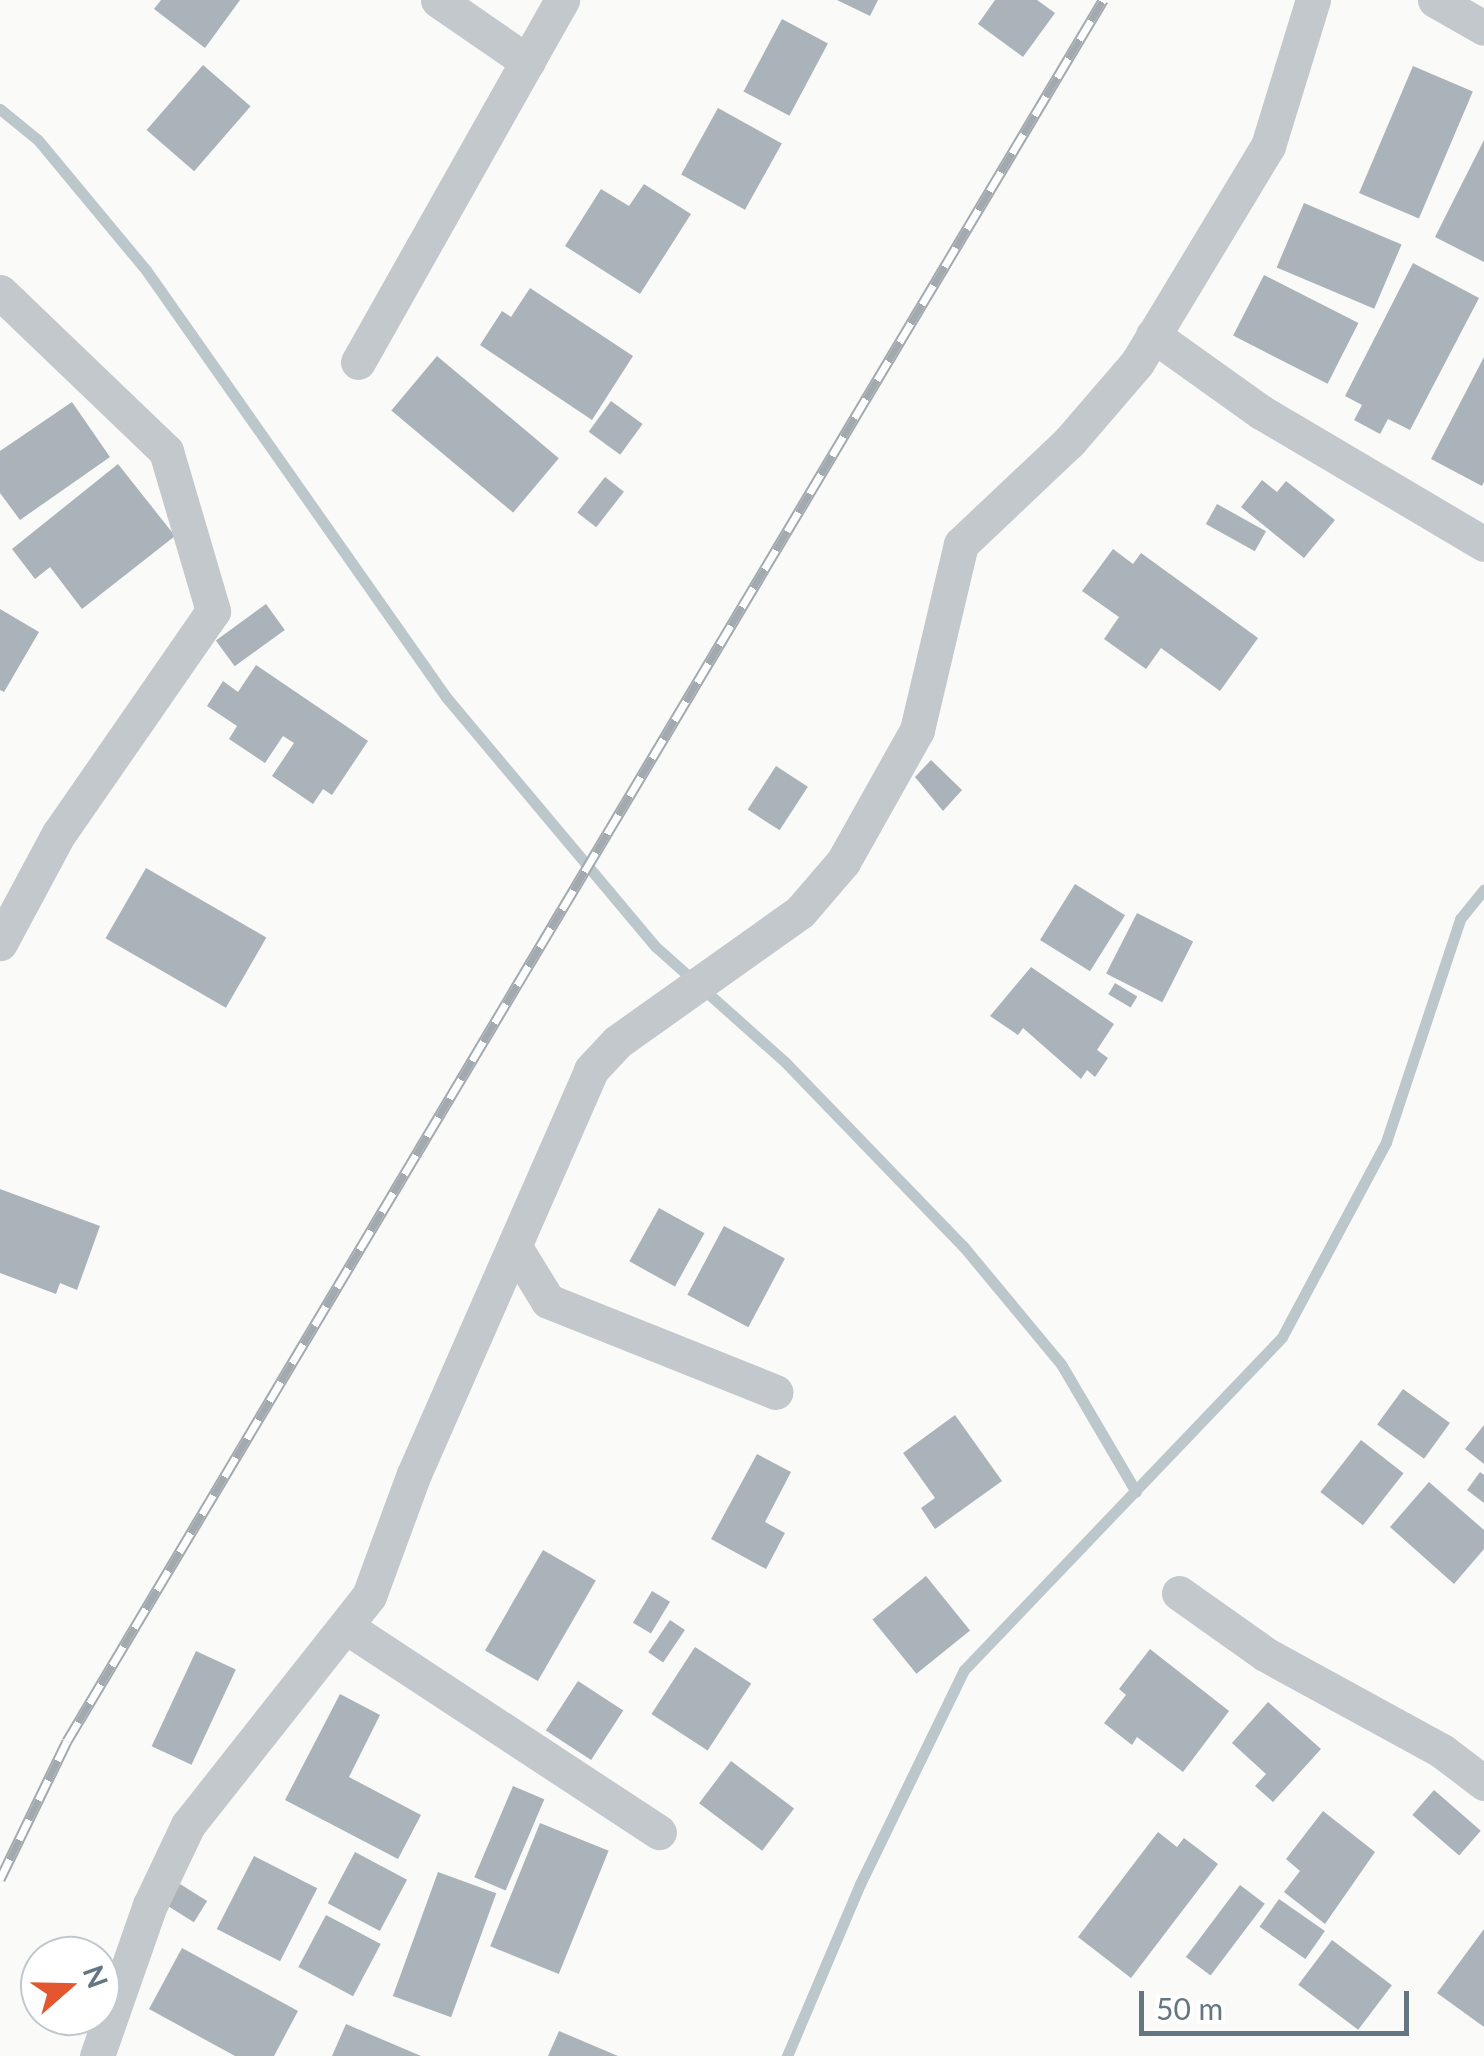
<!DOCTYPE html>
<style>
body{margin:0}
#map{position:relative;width:1484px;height:2056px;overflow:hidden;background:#fafaf8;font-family:Lato,sans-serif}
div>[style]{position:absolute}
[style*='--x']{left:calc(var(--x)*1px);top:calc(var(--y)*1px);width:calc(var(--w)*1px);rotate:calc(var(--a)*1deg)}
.stream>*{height:11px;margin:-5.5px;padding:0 5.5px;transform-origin:5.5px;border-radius:5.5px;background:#bbc7cb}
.building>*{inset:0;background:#aab3b9;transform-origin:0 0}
.minor>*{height:35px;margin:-17.5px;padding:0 17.5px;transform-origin:17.5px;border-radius:17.5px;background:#c3c8cc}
.rail>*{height:11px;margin-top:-5.5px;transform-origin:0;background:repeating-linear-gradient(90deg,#fff 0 22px,#a2aab0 0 44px);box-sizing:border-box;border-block:2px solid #a2aab0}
span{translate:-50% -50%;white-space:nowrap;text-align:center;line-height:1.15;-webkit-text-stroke:10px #fff;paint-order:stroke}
.north{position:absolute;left:20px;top:1936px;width:100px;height:100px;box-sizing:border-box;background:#fff;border:2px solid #c1c8cd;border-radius:50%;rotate:70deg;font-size:28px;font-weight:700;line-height:40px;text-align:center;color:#657683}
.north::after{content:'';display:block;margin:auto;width:35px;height:45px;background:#e4572e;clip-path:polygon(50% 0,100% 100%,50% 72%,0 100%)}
.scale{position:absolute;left:1139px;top:1991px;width:270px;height:45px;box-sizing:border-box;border:5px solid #657683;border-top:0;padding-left:12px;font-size:30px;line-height:35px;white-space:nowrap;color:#657683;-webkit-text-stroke:8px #fff;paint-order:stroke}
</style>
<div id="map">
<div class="stream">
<div style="--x:0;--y:109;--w:49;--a:39.2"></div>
<div style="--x:38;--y:140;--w:169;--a:50.3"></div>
<div style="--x:146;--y:270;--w:522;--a:54.91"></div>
<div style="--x:446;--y:697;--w:326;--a:50"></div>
<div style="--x:656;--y:947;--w:174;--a:41.7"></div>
<div style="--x:786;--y:1063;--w:255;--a:46"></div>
<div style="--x:963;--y:1246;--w:153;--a:50.3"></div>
<div style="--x:1061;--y:1364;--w:148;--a:59.6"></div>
<div style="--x:787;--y:2056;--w:187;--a:-67"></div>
<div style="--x:860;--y:1884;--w:238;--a:-64.1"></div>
<div style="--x:964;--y:1670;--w:460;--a:-46.3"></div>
<div style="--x:1282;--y:1337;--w:221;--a:-61.9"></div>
<div style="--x:1386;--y:1142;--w:235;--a:-71.6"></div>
<div style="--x:1460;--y:919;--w:38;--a:-51"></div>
</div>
<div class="building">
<div style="clip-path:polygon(161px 0,240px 0,205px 48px,154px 9px)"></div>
<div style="clip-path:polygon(837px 0,878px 0,870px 16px)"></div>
<div style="clip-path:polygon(995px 0,1037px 0,1055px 13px,1023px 57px,978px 24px)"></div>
<div style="left:782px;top:19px;width:52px;height:82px;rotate:28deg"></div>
<div style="left:203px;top:65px;width:63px;height:86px;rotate:41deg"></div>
<div style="left:1413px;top:66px;width:65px;height:138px;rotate:23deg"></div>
<div style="left:718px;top:108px;width:73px;height:76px;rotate:29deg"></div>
<div style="clip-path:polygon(1484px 140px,1484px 262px,1435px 237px)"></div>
<div style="clip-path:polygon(644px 184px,691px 214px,640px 294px,565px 246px,601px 189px,629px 206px)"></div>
<div style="left:1304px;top:203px;width:106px;height:70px;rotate:23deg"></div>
<div style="clip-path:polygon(1413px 263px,1479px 298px,1410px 430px,1388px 419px,1380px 434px,1354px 420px,1362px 405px,1345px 396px)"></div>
<div style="left:1264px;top:275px;width:106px;height:68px;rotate:27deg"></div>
<div style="clip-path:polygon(530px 288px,633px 356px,592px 420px,480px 345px,502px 311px,511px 317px)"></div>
<div style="left:437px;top:356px;width:159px;height:71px;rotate:40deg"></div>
<div style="clip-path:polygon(1484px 357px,1484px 482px,1482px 486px,1431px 459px)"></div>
<div style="left:611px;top:401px;width:39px;height:38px;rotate:36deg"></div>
<div style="clip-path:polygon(72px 402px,110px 457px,20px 520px,0 493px,0 451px)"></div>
<div style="clip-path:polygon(118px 464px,175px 536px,82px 609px,50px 567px,35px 579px,12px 549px)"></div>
<div style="left:605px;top:477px;width:24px;height:45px;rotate:38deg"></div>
<div style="clip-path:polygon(1262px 480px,1277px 492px,1286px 481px,1335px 520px,1304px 558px,1241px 507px)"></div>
<div style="left:1217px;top:504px;width:56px;height:23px;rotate:29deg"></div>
<div style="clip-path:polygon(1113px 549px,1133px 564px,1141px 553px,1258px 638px,1220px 691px,1161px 648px,1146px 669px,1104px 639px,1119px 617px,1082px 591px)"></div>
<div style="left:266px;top:604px;width:32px;height:62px;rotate:54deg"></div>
<div style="clip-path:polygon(0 609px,39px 632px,4px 692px,0 690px)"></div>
<div style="clip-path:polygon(256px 665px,368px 741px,332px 795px,323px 789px,313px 804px,272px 776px,294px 743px,283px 736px,265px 763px,229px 739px,237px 726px,207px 706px,223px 681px,238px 692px)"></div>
<div style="clip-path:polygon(931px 760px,962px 790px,943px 811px,915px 777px)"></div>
<div style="left:776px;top:766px;width:38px;height:52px;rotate:33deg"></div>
<div style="left:146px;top:868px;width:139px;height:81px;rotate:30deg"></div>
<div style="left:1075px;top:884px;width:59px;height:66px;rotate:32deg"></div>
<div style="left:1137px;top:913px;width:63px;height:68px;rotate:27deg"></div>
<div style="clip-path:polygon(1031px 967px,1114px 1024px,1097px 1050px,1108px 1058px,1095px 1077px,1087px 1070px,1081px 1079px,1023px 1028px,1018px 1035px,990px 1016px)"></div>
<div style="left:1115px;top:983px;width:26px;height:13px;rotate:31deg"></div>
<div style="clip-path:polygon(0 1189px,100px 1226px,77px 1290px,60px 1283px,56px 1294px,0 1273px)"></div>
<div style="left:659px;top:1208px;width:52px;height:61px;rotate:29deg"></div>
<div style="left:724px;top:1226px;width:69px;height:78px;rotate:28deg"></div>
<div style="left:1403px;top:1389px;width:58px;height:44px;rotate:36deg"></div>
<div style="clip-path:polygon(955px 1415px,1002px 1481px,935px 1529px,921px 1508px,935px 1498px,903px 1453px)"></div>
<div style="clip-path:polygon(1484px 1425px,1484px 1464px,1465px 1449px)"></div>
<div style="left:1361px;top:1440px;width:54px;height:66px;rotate:38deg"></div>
<div style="clip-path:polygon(757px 1454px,791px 1472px,765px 1522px,785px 1533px,766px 1569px,711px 1539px)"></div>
<div style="clip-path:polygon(1480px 1472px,1484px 1475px,1484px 1503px,1467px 1490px)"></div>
<div style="clip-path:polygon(1429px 1482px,1484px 1530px,1484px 1549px,1454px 1584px,1390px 1527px)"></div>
<div style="left:543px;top:1550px;width:61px;height:116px;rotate:30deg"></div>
<div style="left:926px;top:1576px;width:70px;height:69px;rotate:51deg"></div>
<div style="left:652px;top:1591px;width:21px;height:37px;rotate:31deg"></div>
<div style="left:670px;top:1620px;width:18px;height:39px;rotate:34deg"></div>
<div style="left:695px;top:1647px;width:67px;height:80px;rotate:33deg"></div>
<div style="clip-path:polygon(1150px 1649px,1229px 1711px,1183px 1772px,1137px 1737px,1132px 1745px,1104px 1723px,1126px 1695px,1119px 1689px)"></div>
<div style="left:196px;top:1651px;width:44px;height:105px;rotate:25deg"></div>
<div style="left:578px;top:1681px;width:54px;height:59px;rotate:33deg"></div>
<div style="clip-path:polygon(340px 1694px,380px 1715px,349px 1777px,421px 1815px,398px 1859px,285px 1800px)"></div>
<div style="clip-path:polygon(1268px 1702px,1321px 1749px,1273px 1802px,1255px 1786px,1266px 1774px,1232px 1743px)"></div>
<div style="left:731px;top:1761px;width:79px;height:53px;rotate:37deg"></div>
<div style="left:513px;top:1786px;width:34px;height:99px;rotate:23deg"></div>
<div style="left:1434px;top:1790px;width:62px;height:33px;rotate:41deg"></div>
<div style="clip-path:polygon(1323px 1811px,1375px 1852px,1325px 1924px,1284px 1892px,1300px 1871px,1286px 1859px)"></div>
<div style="left:540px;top:1823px;width:74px;height:133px;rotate:22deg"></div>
<div style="clip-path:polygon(1158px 1832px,1177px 1847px,1184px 1838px,1218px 1864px,1131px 1978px,1078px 1937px)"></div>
<div style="left:355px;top:1852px;width:59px;height:58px;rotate:28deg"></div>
<div style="left:254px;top:1856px;width:71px;height:82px;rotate:27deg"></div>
<div style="left:438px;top:1872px;width:62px;height:132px;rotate:20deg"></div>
<div style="left:180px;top:1884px;width:32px;height:25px;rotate:32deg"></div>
<div style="left:1240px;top:1885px;width:31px;height:90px;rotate:37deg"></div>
<div style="left:1279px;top:1899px;width:56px;height:34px;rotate:35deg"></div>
<div style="left:326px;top:1915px;width:62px;height:59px;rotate:28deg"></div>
<div style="clip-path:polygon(1484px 1929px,1484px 2027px,1437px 1993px)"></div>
<div style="left:1332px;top:1940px;width:75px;height:56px;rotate:37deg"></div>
<div style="clip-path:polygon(182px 1948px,298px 2011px,274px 2056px,235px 2056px,149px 2009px)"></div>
<div style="clip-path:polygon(346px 2024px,421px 2056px,332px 2056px)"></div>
<div style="clip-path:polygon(559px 2031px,618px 2056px,548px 2056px)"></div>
</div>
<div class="minor">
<div style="--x:438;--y:0;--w:109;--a:34.6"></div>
<div style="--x:1435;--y:0;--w:56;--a:29.7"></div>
<div style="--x:0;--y:292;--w:230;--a:43.8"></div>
<div style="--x:166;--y:451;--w:167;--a:73.6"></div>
<div style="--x:213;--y:611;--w:270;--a:124.7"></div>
<div style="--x:59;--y:833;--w:125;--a:118.2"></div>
<div style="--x:1153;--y:335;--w:133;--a:35.5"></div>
<div style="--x:1261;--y:412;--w:259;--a:30.6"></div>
<div style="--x:358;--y:362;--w:416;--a:-60.6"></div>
<div style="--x:516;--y:1249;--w:61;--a:58.4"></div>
<div style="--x:548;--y:1301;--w:245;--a:21.8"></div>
<div style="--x:1179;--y:1593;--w:105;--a:35.3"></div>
<div style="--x:1265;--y:1654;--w:202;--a:28.7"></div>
<div style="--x:1442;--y:1751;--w:53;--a:37.3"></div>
<div style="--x:348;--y:1628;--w:372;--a:33.3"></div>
<div style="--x:97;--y:2056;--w:160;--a:-70.7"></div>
<div style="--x:150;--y:1905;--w:89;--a:-64.6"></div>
<div style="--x:188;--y:1825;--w:292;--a:-51.7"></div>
<div style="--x:369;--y:1596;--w:130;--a:-69.8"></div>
<div style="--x:414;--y:1474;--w:441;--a:-66.3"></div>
<div style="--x:591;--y:1070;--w:38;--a:-47"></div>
<div style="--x:617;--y:1042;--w:224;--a:-35.4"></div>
<div style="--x:800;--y:912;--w:66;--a:-49.3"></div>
<div style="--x:843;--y:862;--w:151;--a:-60.7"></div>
<div style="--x:917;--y:730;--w:191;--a:-76.7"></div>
<div style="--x:961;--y:544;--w:149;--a:-43.4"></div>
<div style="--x:1069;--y:442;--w:104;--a:-49.3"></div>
<div style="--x:1137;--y:363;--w:253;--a:-58.9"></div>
<div style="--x:1268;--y:146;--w:153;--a:-72.9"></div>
</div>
<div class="rail">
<div style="--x:0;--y:1879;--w:153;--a:-64.1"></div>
<div style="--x:67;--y:1741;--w:2026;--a:-59.24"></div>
</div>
<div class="north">N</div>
<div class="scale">50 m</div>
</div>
